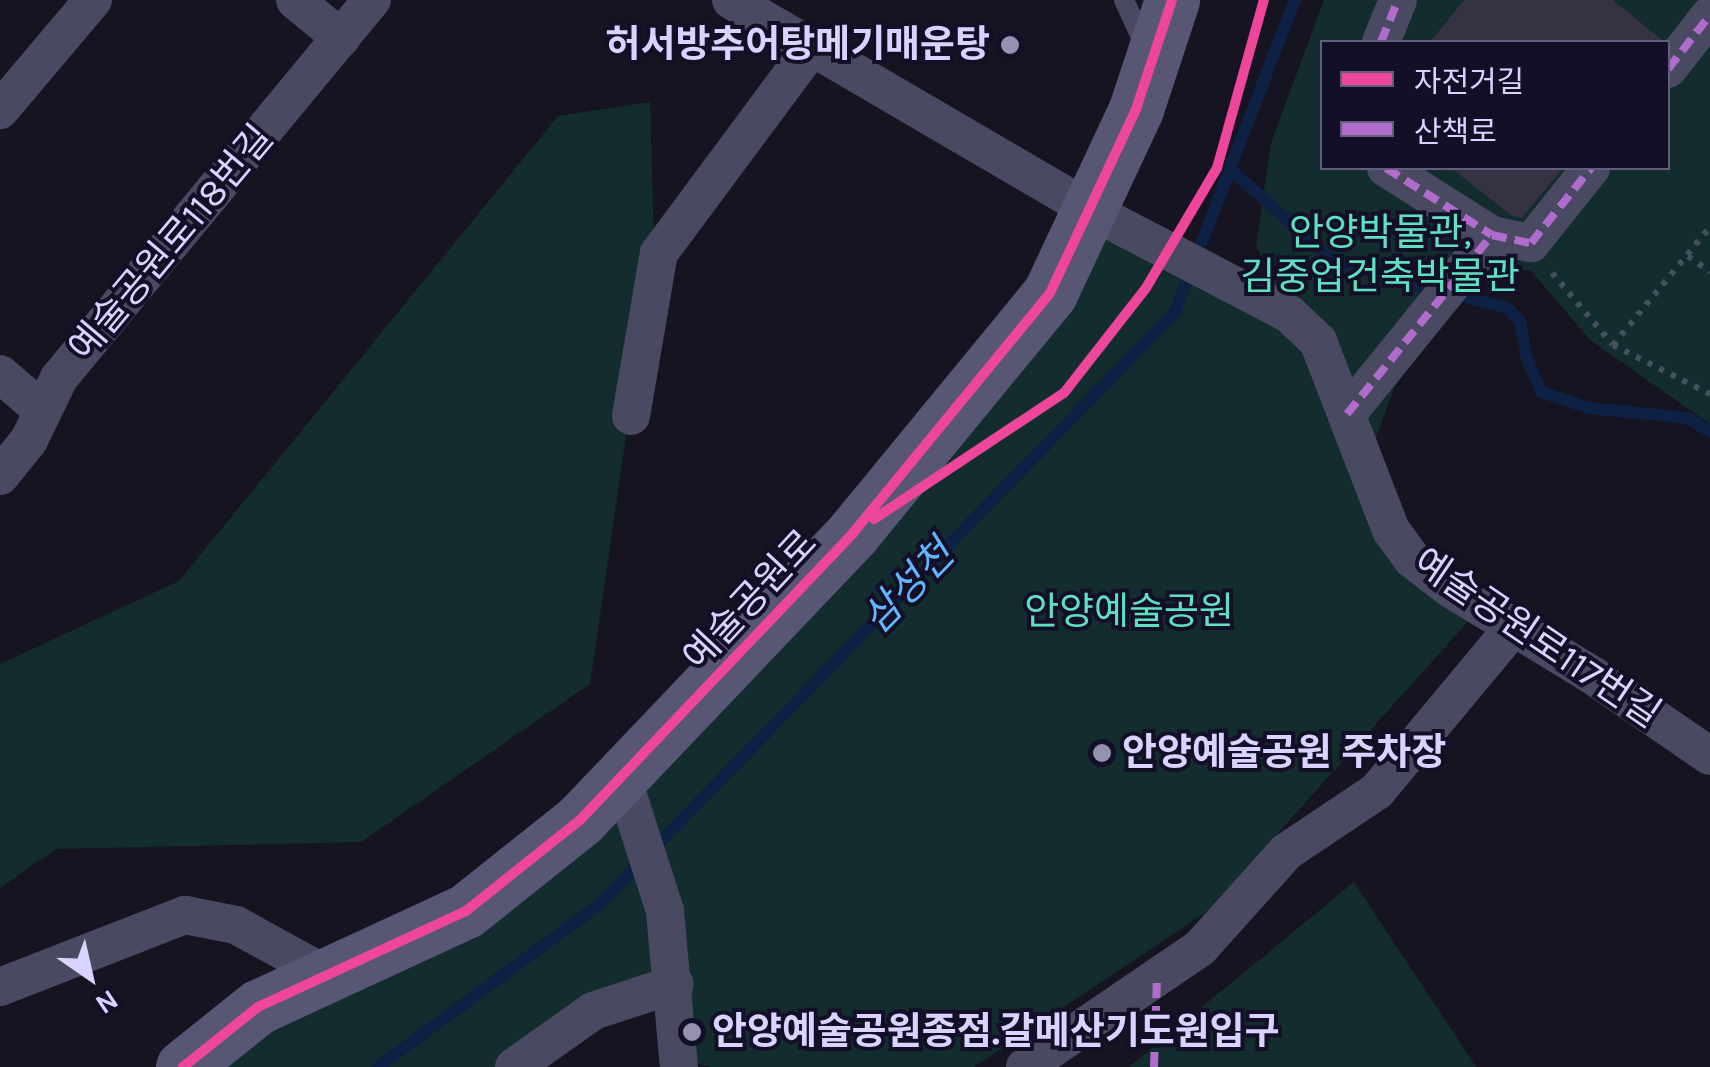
<!DOCTYPE html>
<meta charset="utf-8">
<style>
body{margin:0}
#map{position:relative;width:1710px;height:1067px;overflow:hidden;background:#161421;font-family:Karla,"Noto Sans KR",sans-serif}
div>[style]{position:absolute}
[style*='--x']{left:calc(var(--x)*1px);top:calc(var(--y)*1px);width:calc(var(--w)*1px);rotate:calc(var(--a)*1deg)}
.green>*{inset:0;background:#132c2d}
.stream>*{height:12px;margin:-6px;padding:0 6px;transform-origin:6px;border-radius:6px;background:#0d2144}
.building>*{inset:0;background:#343243}
.path>*{height:6px;margin-top:-3px;transform-origin:0;background:repeating-linear-gradient(90deg,#44505f 0 5px,transparent 0 13px)}
.lane>*{height:20px;margin:-10px;padding:0 10px;transform-origin:10px;border-radius:10px;background:#4a4962}
.street>*{height:38px;margin:-19px;padding:0 19px;transform-origin:19px;border-radius:19px;background:#4a4962}
.secondary>*{height:55px;margin:-27.5px;padding:0 27.5px;transform-origin:27.5px;border-radius:27.5px;background:#575674}
.quiet>*{height:8px;margin-top:-4px;transform-origin:0;background:repeating-linear-gradient(90deg,#b06ccc 0 15px,transparent 0 23px)}
.cycleway>*{height:10px;margin:-5px;padding:0 5px;transform-origin:5px;border-radius:5px;background:#ed469a}
.dots>*{width:28px;height:28px;translate:-50% -50%;box-sizing:border-box;border:5px solid #130f26;border-radius:50%}
span{translate:-50% -50%;white-space:nowrap;text-align:center;line-height:1.15;-webkit-text-stroke:8px #130f26;paint-order:stroke}
.poi-label{font-size:38px;color:#d9d4ff;font-weight:700}
.right{translate:-100% -50%;text-align:right}
.left{translate:0 -50%;text-align:left}
.park-label{font-size:38px;color:#5fe0c0}
.street-label{font-size:38px;color:#d9d4ff}
.water-label{font-size:40px;color:#62b6ff;font-style:italic}
.legend{position:absolute;left:1320px;top:40px;width:350px;height:130px;box-sizing:border-box;background:#130f26;border:2px solid #625e7d;margin:0;padding:12px 18px;list-style:none;font-size:30px;color:#d9d4ff}
.legend li{display:flex;align-items:center;gap:20px;height:50px}
.legend b{width:50px;border:2px solid #625e7d}
.north{position:absolute;left:40px;top:927px;width:100px;height:100px;-webkit-text-stroke:8px #130f26;paint-order:stroke;rotate:146deg;font-size:28px;font-weight:700;line-height:40px;text-align:center;color:#d9d4ff}
.north::after{content:'';display:block;margin:auto;width:35px;height:45px;background:#d9d4ff;clip-path:polygon(50% 0,100% 100%,50% 72%,0 100%)}
</style>
<div id="map">
<div class="green">
<div style="clip-path:polygon(evenodd,1324px 0,1710px 0,1710px 424px,1590px 340px,1531px 271px,1496px 265px,1451px 306px,1394px 388px,1373px 446px,1330px 326px,1278px 294px,1256px 245px,1271px 143px,1324px 0,1322px 42px,1668px 42px,1668px 168px,1322px 168px,1322px 42px)"></div>
<div style="clip-path:polygon(650px 102px,654px 243px,590px 684px,361px 842px,56px 849px,0 888px,0 664px,179px 581px,558px 116px)"></div>
<div style="clip-path:polygon(1092px 213px,1292px 317px,1364px 461px,1473px 616px,1208px 911px,974px 1067px,711px 1067px,677px 1058px,677px 989px,522px 1067px,218px 1067px,583px 823px)"></div>
<div style="clip-path:polygon(1354px 882px,1476px 1067px,1129px 1067px)"></div>
</div>
<div class="stream">
<div style="--x:1230;--y:169;--w:140;--a:41.8"></div>
<div style="--x:1334;--y:262;--w:179;--a:14.9"></div>
<div style="--x:1507;--y:308;--w:18;--a:45"></div>
<div style="--x:1520;--y:321;--w:36;--a:80"></div>
<div style="--x:1526;--y:356;--w:39;--a:67"></div>
<div style="--x:1541;--y:392;--w:51;--a:18.4"></div>
<div style="--x:1589;--y:408;--w:100;--a:5.8"></div>
<div style="--x:1688;--y:418;--w:26;--a:32"></div>
<div style="--x:378;--y:1067;--w:275;--a:-36.3"></div>
<div style="--x:600;--y:904;--w:825;--a:-45.83"></div>
<div style="--x:1175;--y:312;--w:334;--a:-69"></div>
</div>
<div class="building">
<div style="clip-path:polygon(1464px 0,1613px 0,1662px 40px,1430px 42px)"></div>
<div style="clip-path:polygon(1451px 168px,1563px 168px,1522px 218px,1512px 216px)"></div>
</div>
<div class="path">
<div style="--x:1688;--y:256;--w:27;--a:36"></div>
<div style="--x:1552;--y:273;--w:94;--a:49.7"></div>
<div style="--x:1613;--y:345;--w:109;--a:26.8"></div>
<div style="--x:1613;--y:345;--w:153;--a:-50.6"></div>
</div>
<div class="lane">
<div style="--x:1124;--y:0;--w:53;--a:65.4"></div>
</div>
<div class="street">
<div style="--x:295;--y:0;--w:60;--a:39.6"></div>
<div style="--x:731;--y:0;--w:416;--a:30.3"></div>
<div style="--x:1090;--y:210;--w:225;--a:27.6"></div>
<div style="--x:1289;--y:314;--w:40;--a:43"></div>
<div style="--x:1318;--y:341;--w:203;--a:68.9"></div>
<div style="--x:1391;--y:530;--w:36;--a:54"></div>
<div style="--x:1412;--y:559;--w:49;--a:37.6"></div>
<div style="--x:1451;--y:589;--w:165;--a:31.4"></div>
<div style="--x:1592;--y:675;--w:143;--a:34.5"></div>
<div style="--x:1381;--y:42;--w:45;--a:-68"></div>
<div style="--x:1668;--y:69;--w:68;--a:-52.1"></div>
<div style="--x:0;--y:110;--w:144;--a:-49.8"></div>
<div style="--x:1386;--y:168;--w:125;--a:32.3"></div>
<div style="--x:1492;--y:235;--w:40;--a:12"></div>
<div style="--x:1531;--y:243;--w:96;--a:-51.3"></div>
<div style="--x:0;--y:374;--w:55;--a:40.6"></div>
<div style="--x:1347;--y:414;--w:230;--a:-51"></div>
<div style="--x:631;--y:416;--w:165;--a:-80.3"></div>
<div style="--x:659;--y:253;--w:257;--a:-53.4"></div>
<div style="--x:0;--y:476;--w:46;--a:-51.1"></div>
<div style="--x:29;--y:440;--w:69;--a:-64.2"></div>
<div style="--x:59;--y:378;--w:491;--a:-50.4"></div>
<div style="--x:623;--y:780;--w:138;--a:72.2"></div>
<div style="--x:665;--y:911;--w:157;--a:84.9"></div>
<div style="--x:0;--y:987;--w:199;--a:-21.3"></div>
<div style="--x:185;--y:915;--w:52;--a:11.1"></div>
<div style="--x:236;--y:925;--w:104;--a:28.8"></div>
<div style="--x:514;--y:1067;--w:97;--a:-35.3"></div>
<div style="--x:593;--y:1011;--w:86;--a:-18.2"></div>
<div style="--x:1025;--y:1067;--w:212;--a:-34.2"></div>
<div style="--x:1200;--y:948;--w:129;--a:-48.1"></div>
<div style="--x:1286;--y:852;--w:110;--a:-33.8"></div>
<div style="--x:1377;--y:791;--w:211;--a:-50.2"></div>
</div>
<div class="secondary">
<div style="--x:183;--y:1067;--w:96;--a:-38.7"></div>
<div style="--x:258;--y:1007;--w:229;--a:-24.8"></div>
<div style="--x:466;--y:911;--w:146;--a:-38.6"></div>
<div style="--x:580;--y:820;--w:396;--a:-46.4"></div>
<div style="--x:853;--y:533;--w:310;--a:-50.6"></div>
<div style="--x:1050;--y:293;--w:203;--a:-64.9"></div>
<div style="--x:1136;--y:109;--w:115;--a:-71.7"></div>
</div>
<div class="quiet">
<div style="--x:1381;--y:42;--w:45;--a:-68"></div>
<div style="--x:1668;--y:69;--w:68;--a:-52.1"></div>
<div style="--x:1386;--y:168;--w:125;--a:32.3"></div>
<div style="--x:1492;--y:235;--w:40;--a:12"></div>
<div style="--x:1531;--y:243;--w:96;--a:-51.3"></div>
<div style="--x:1347;--y:414;--w:230;--a:-51"></div>
<div style="--x:1154;--y:1067;--w:90;--a:-88.1"></div>
</div>
<div class="cycleway">
<div style="--x:874;--y:519;--w:228;--a:-33.6"></div>
<div style="--x:1064;--y:393;--w:133;--a:-52"></div>
<div style="--x:1146;--y:288;--w:139;--a:-59.4"></div>
<div style="--x:1217;--y:168;--w:174;--a:-74.4"></div>
<div style="--x:183;--y:1067;--w:96;--a:-38.7"></div>
<div style="--x:258;--y:1007;--w:229;--a:-24.8"></div>
<div style="--x:466;--y:911;--w:146;--a:-38.6"></div>
<div style="--x:580;--y:820;--w:396;--a:-46.4"></div>
<div style="--x:853;--y:533;--w:310;--a:-50.6"></div>
<div style="--x:1050;--y:293;--w:203;--a:-64.9"></div>
<div style="--x:1136;--y:109;--w:115;--a:-71.7"></div>
</div>
<div class="dots">
<div style="left:1010px;top:45px;background:#9591b1"></div>
<div style="left:1102px;top:753px;background:#9591b1"></div>
<div style="left:692px;top:1032px;background:#9591b1"></div>
</div>
<div class="poi-label">
<span class="right" style="left:990px;top:45px">허서방추어탕메기매운탕</span>
<span class="left" style="left:1122px;top:753px">안양예술공원 주차장</span>
<span class="left" style="left:712px;top:1032px">안양예술공원종점.갈메산기도원입구</span>
</div>
<div class="park-label">
<span style="left:1380px;top:255px">안양박물관,<br>김중업건축박물관</span>
<span style="left:1129px;top:612px">안양예술공원</span>
</div>
<div class="street-label">
<span style="left:171px;top:243px;rotate:-50deg">예술공원로118번길</span>
<span style="left:750px;top:600px;rotate:-47deg">예술공원로</span>
<span style="left:1537px;top:638px;rotate:34deg">예술공원로117번길</span>
</div>
<div class="water-label">
<span style="left:908px;top:587px;rotate:-46deg">삼성천</span>
</div>
<ul class="legend">
<li><b style="height:12px;background:#ed469a"></b>자전거길</li>
<li><b style="height:12px;background:#b06ccc"></b>산책로</li>
</ul>
<div class="north">N</div>
</div>
